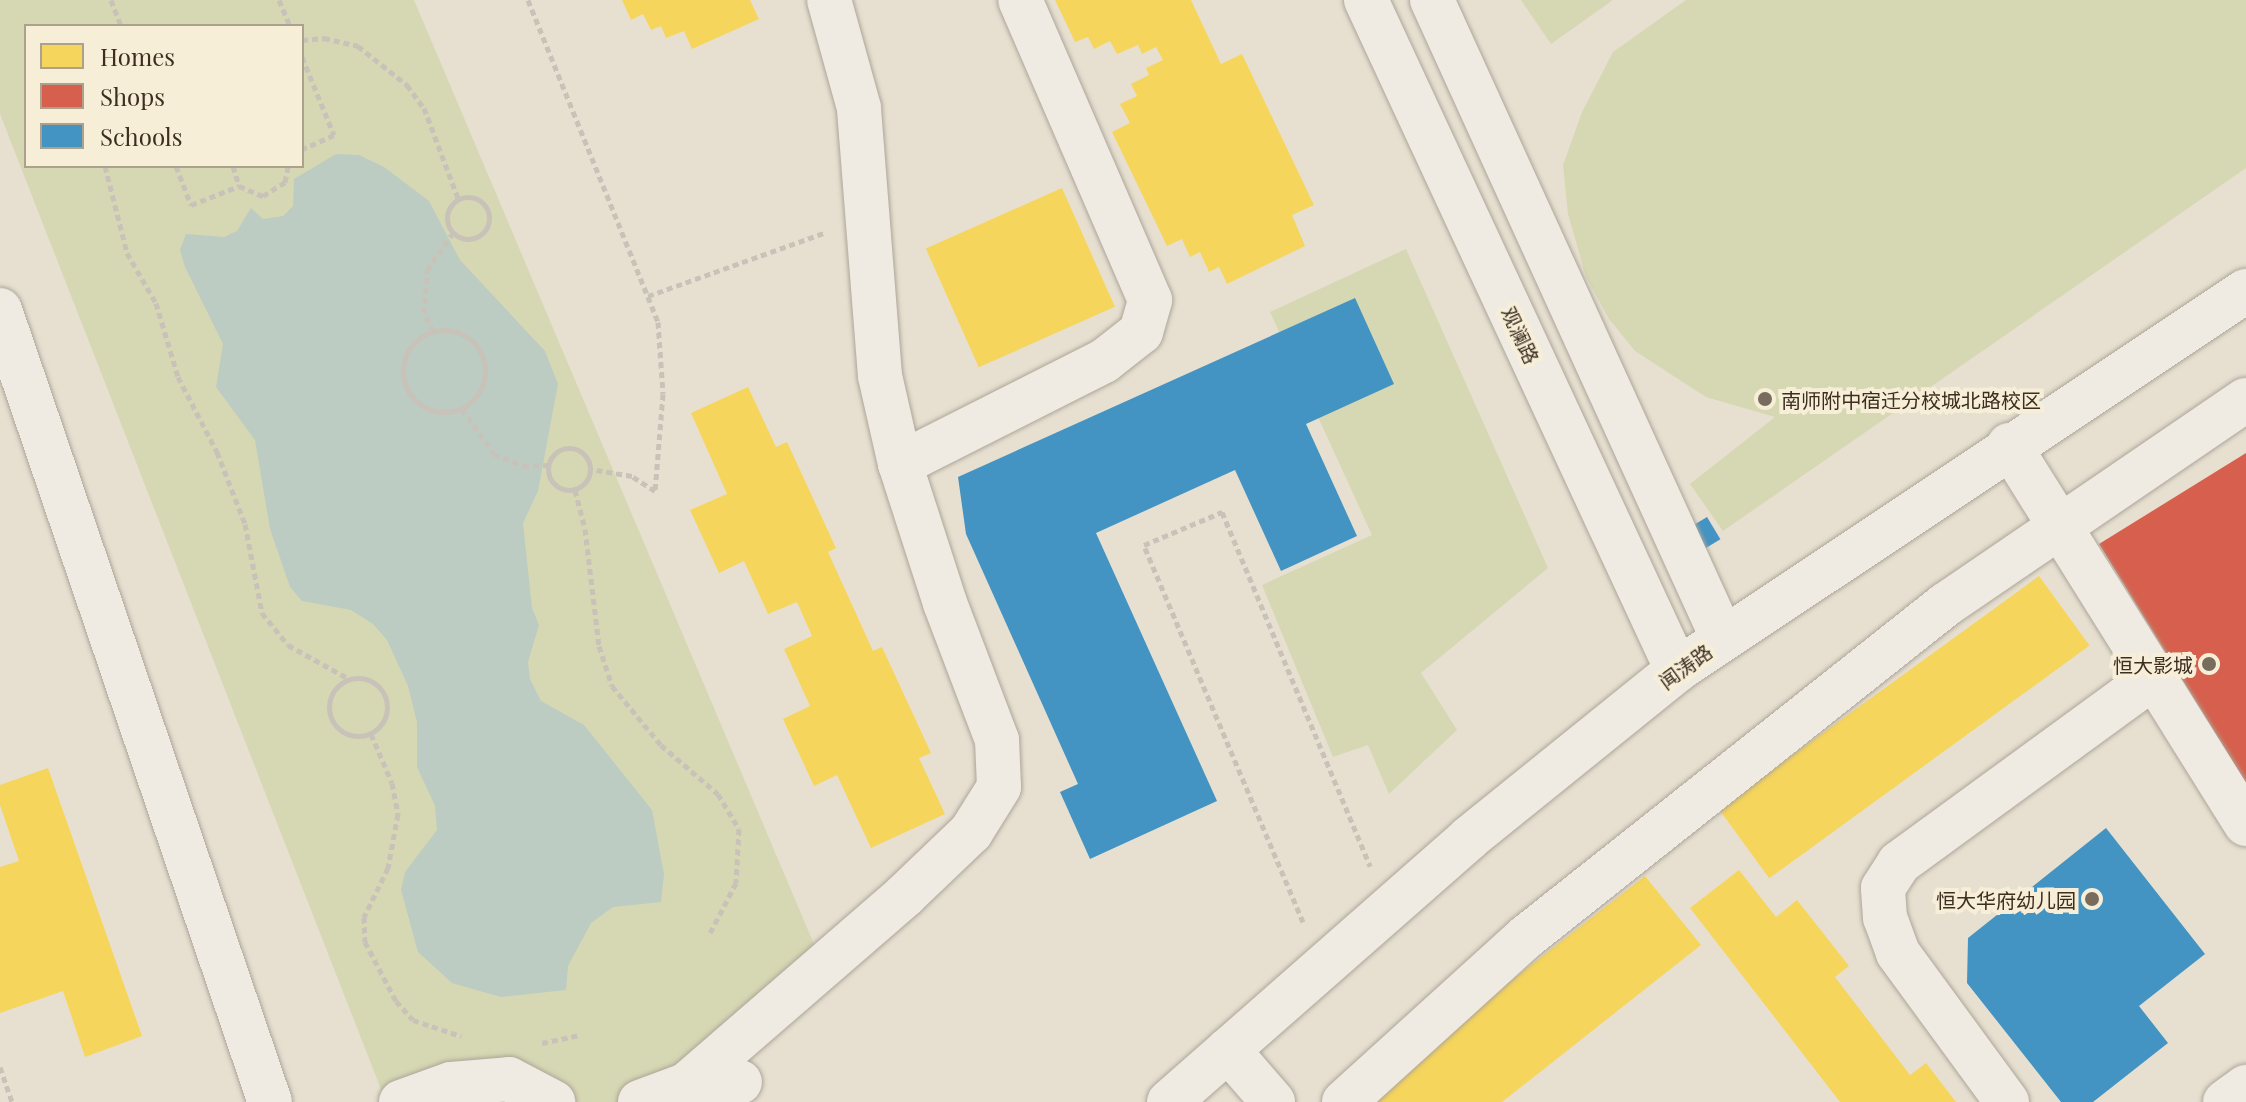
<!DOCTYPE html>
<meta charset="utf-8">
<style>
body{margin:0}
#map{position:relative;width:2246px;height:1102px;overflow:hidden;background:#e7e0d1;font-family:"Playfair Display","Noto Sans SC",serif}
div>[style]{position:absolute}
[style*='--x']{left:calc(var(--x)*1px);top:calc(var(--y)*1px);width:calc(var(--w)*1px);rotate:calc(var(--a)*1deg)}
.green>*{inset:0;background:#d6d7b3}
.water>*{inset:0;background:#bcccc2}
.homes>*{inset:0;background:#f6d55c;transform-origin:0 0}
.shops>*{inset:0;background:#d6604d}
.schools>*{inset:0;background:#4393c3;transform-origin:0 0}
.path>*{height:5px;margin-top:-2.5px;transform-origin:0;background:repeating-linear-gradient(90deg,#c8c2b9 0 6px,transparent 0 10px)}
.path>.ring{margin:-2.5px;padding:0;box-sizing:content-box;background:none;border:5px solid #c8c2b9;border-radius:50%}
.roads{filter:drop-shadow(0 0 2px #ada599) drop-shadow(0 0 2px #ada599)}
.minor>*{height:44px;margin:-22px;padding:0 22px;transform-origin:22px;border-radius:22px;background:#efebe3}
.dots>*{width:22px;height:22px;translate:-50% -50%;box-sizing:border-box;border:4px solid #f7eed8;border-radius:50%}
span{translate:-50% -50%;white-space:nowrap;text-align:center;line-height:1.15;-webkit-text-stroke:8px #f7eed8;paint-order:stroke}
.street-label{font-size:20px;color:#3d2e20}
.poi-label{font-size:20px;color:#3d2e20}
.left{translate:0 -50%;text-align:left}
.right{translate:-100% -50%;text-align:right}
.legend{position:absolute;left:24px;top:24px;width:280px;height:144px;box-sizing:border-box;background:#f7eed8;border:2px solid #ada18e;margin:0;padding:10px 14px;list-style:none;font-size:24px;color:#3d2e20}
.legend li{display:flex;align-items:center;gap:16px;height:40px}
.legend b{width:40px;border:2px solid #ada18e}
</style>
<div id="map">
<div class="green">
<div style="clip-path:polygon(evenodd,0 0,414px 0,822px 963px,671px 1102px,386px 1102px,0 114px,0 0,26px 26px,302px 26px,302px 166px,26px 166px,26px 26px)"></div>
<div style="clip-path:polygon(1521px 0,1613px 0,1551px 44px)"></div>
<div style="clip-path:polygon(1686px 0,2246px 0,2246px 168px,1723px 531px,1690px 484px,1775px 417px,1706px 397px,1635px 351px,1609px 319px,1586px 277px,1568px 214px,1563px 165px,1582px 112px,1613px 52px)"></div>
<div style="clip-path:polygon(1406px 249px,1548px 568px,1421px 673px,1457px 730px,1389px 794px,1368px 745px,1333px 757px,1262px 585px,1372px 535px,1270px 312px)"></div>
</div>
<div class="water">
<div style="clip-path:polygon(336px 154px,359px 155px,384px 167px,429px 201px,460px 260px,545px 351px,558px 384px,538px 491px,523px 523px,532px 608px,539px 625px,528px 662px,530px 679px,541px 701px,584px 725px,652px 810px,664px 874px,661px 902px,613px 907px,591px 923px,568px 966px,566px 990px,501px 997px,452px 983px,418px 952px,401px 890px,405px 872px,437px 830px,435px 806px,417px 767px,417px 722px,408px 686px,387px 640px,373px 624px,351px 610px,302px 601px,290px 587px,270px 529px,255px 440px,216px 387px,223px 344px,185px 267px,180px 250px,186px 234px,224px 237px,237px 231px,251px 208px,263px 219px,283px 216px,293px 206px,294px 179px)"></div>
</div>
<div class="homes">
<div style="clip-path:polygon(622px 0,750px 0,759px 19px,692px 49px,684px 31px,666px 38px,661px 26px,651px 30px,643px 14px,631px 20px)"></div>
<div style="clip-path:polygon(1055px 0,1191px 0,1221px 64px,1242px 54px,1314px 205px,1292px 215px,1305px 246px,1227px 284px,1219px 267px,1209px 272px,1200px 252px,1190px 257px,1182px 239px,1167px 246px,1112px 132px,1130px 123px,1120px 104px,1137px 96px,1131px 84px,1149px 75px,1146px 68px,1163px 60px,1156px 47px,1142px 54px,1138px 45px,1117px 54px,1110px 41px,1094px 49px,1088px 37px,1075px 42px)"></div>
<div style="left:1062px;top:188px;width:130px;height:149px;rotate:66deg"></div>
<div style="clip-path:polygon(748px 387px,776px 447px,787px 442px,836px 548px,828px 552px,873px 651px,882px 647px,931px 753px,919px 758px,945px 814px,871px 848px,837px 775px,814px 786px,783px 719px,810px 706px,784px 649px,812px 636px,797px 602px,768px 614px,744px 561px,719px 573px,690px 510px,727px 494px,691px 413px)"></div>
<div style="left:2039px;top:576px;width:86px;height:396px;rotate:54deg"></div>
<div style="clip-path:polygon(48px 768px,142px 1036px,85px 1057px,63px 991px,0 1013px,0 867px,19px 861px,0 805px,0 785px)"></div>
<div style="clip-path:polygon(1739px 870px,1776px 917px,1797px 900px,1849px 966px,1835px 977px,1910px 1075px,1926px 1063px,1956px 1102px,1840px 1102px,1690px 908px)"></div>
<div style="clip-path:polygon(1645px 876px,1701px 945px,1502px 1102px,1356px 1102px)"></div>
</div>
<div class="shops">
<div style="clip-path:polygon(2246px 453px,2246px 783px,2099px 544px)"></div>
</div>
<div class="schools">
<div style="clip-path:polygon(1355px 298px,1394px 384px,1306px 424px,1357px 536px,1281px 571px,1235px 470px,1096px 533px,1217px 801px,1090px 859px,1060px 792px,1078px 784px,966px 534px,958px 477px)"></div>
<div style="left:1707px;top:517px;width:26px;height:26px;rotate:59deg"></div>
<div style="clip-path:polygon(2106px 828px,2205px 954px,2139px 1006px,2168px 1043px,2093px 1102px,2061px 1102px,1967px 983px,1968px 938px)"></div>
</div>
<div class="path">
<div style="--x:111;--y:0;--w:28;--a:69"></div>
<div style="--x:279;--y:0;--w:28;--a:67"></div>
<div style="--x:528;--y:0;--w:347;--a:68"></div>
<div style="--x:658;--y:322;--w:72;--a:86"></div>
<div style="--x:663;--y:394;--w:97;--a:94.7"></div>
<div style="--x:655;--y:491;--w:27;--a:-147"></div>
<div style="--x:632;--y:476;--w:43;--a:-170.5"></div>
<div style="--x:302;--y:40;--w:22;--a:-5"></div>
<div style="--x:324;--y:38;--w:35;--a:13"></div>
<div style="--x:358;--y:46;--w:63;--a:38.5"></div>
<div style="--x:407;--y:85;--w:29;--a:54"></div>
<div style="--x:424;--y:108;--w:96;--a:69.3"></div>
<div style="--x:302;--y:57;--w:84;--a:67.7"></div>
<div style="--x:334;--y:135;--w:35;--a:156"></div>
<div style="--x:105;--y:166;--w:90;--a:75.8"></div>
<div style="--x:127;--y:253;--w:58;--a:59.9"></div>
<div style="--x:156;--y:303;--w:77;--a:73.4"></div>
<div style="--x:178;--y:377;--w:85;--a:62.5"></div>
<div style="--x:217;--y:452;--w:77;--a:68.7"></div>
<div style="--x:245;--y:524;--w:91;--a:79.2"></div>
<div style="--x:262;--y:613;--w:41;--a:50.9"></div>
<div style="--x:288;--y:645;--w:70;--a:29.1"></div>
<div style="--x:176;--y:166;--w:42;--a:69"></div>
<div style="--x:191;--y:205;--w:52;--a:-21.6"></div>
<div style="--x:233;--y:166;--w:21;--a:73"></div>
<div style="--x:239;--y:186;--w:26;--a:23"></div>
<div style="--x:263;--y:196;--w:26;--a:-32"></div>
<div style="--x:285;--y:182;--w:16;--a:-79"></div>
<div class="ring" style="left:447px;top:197px;width:37px;height:37px"></div>
<div style="--x:648;--y:296;--w:187;--a:-19.7"></div>
<div class="ring" style="left:403px;top:330px;width:77px;height:77px"></div>
<div style="--x:433;--y:331;--w:20;--a:-117"></div>
<div style="--x:424;--y:313;--w:43;--a:-86"></div>
<div style="--x:427;--y:270;--w:45;--a:-54.9"></div>
<div style="--x:462;--y:409;--w:55;--a:54.6"></div>
<div style="--x:494;--y:454;--w:31;--a:22"></div>
<div style="--x:523;--y:466;--w:26;--a:-2"></div>
<div class="ring" style="left:548px;top:448px;width:37px;height:37px"></div>
<div style="--x:575;--y:490;--w:40;--a:75.6"></div>
<div style="--x:585;--y:529;--w:118;--a:83.2"></div>
<div style="--x:599;--y:646;--w:42;--a:72"></div>
<div style="--x:612;--y:686;--w:77;--a:50.3"></div>
<div style="--x:661;--y:745;--w:75;--a:40.7"></div>
<div style="--x:718;--y:794;--w:41;--a:59"></div>
<div style="--x:739;--y:829;--w:54;--a:93.2"></div>
<div style="--x:736;--y:883;--w:59;--a:117.4"></div>
<div class="ring" style="left:329px;top:678px;width:53px;height:53px"></div>
<div style="--x:371;--y:734;--w:53;--a:66.8"></div>
<div style="--x:392;--y:783;--w:32;--a:79"></div>
<div style="--x:398;--y:814;--w:55;--a:100.5"></div>
<div style="--x:388;--y:868;--w:55;--a:116.1"></div>
<div style="--x:364;--y:917;--w:25;--a:88"></div>
<div style="--x:365;--y:942;--w:67;--a:62.3"></div>
<div style="--x:396;--y:1001;--w:25;--a:48"></div>
<div style="--x:413;--y:1020;--w:51;--a:18.4"></div>
<div style="--x:1303;--y:922;--w:409;--a:-112.9"></div>
<div style="--x:1144;--y:545;--w:85;--a:-22.9"></div>
<div style="--x:1222;--y:512;--w:384;--a:67.3"></div>
<div style="--x:542;--y:1043;--w:38;--a:-12"></div>
<div style="--x:0;--y:1067;--w:37;--a:71"></div>
</div>
<div class="roads">
<div class="minor">
<div style="--x:1366;--y:0;--w:739;--a:65.1"></div>
<div style="--x:1432;--y:0;--w:702;--a:65.52"></div>
<div style="--x:0;--y:310;--w:837;--a:71.18"></div>
<div style="--x:2009;--y:445;--w:447;--a:58"></div>
<div style="--x:900;--y:464;--w:229;--a:-26.8"></div>
<div style="--x:1104;--y:361;--w:47;--a:-38.1"></div>
<div style="--x:1141;--y:332;--w:33;--a:-74"></div>
<div style="--x:1150;--y:300;--w:327;--a:-113.4"></div>
<div style="--x:1228;--y:1050;--w:69;--a:49.1"></div>
<div style="--x:686;--y:1085;--w:289;--a:-40.9"></div>
<div style="--x:904;--y:896;--w:93;--a:-43.7"></div>
<div style="--x:971;--y:832;--w:53;--a:-58.1"></div>
<div style="--x:999;--y:787;--w:47;--a:-92.4"></div>
<div style="--x:997;--y:740;--w:147;--a:-110.8"></div>
<div style="--x:945;--y:603;--w:146;--a:-107.9"></div>
<div style="--x:900;--y:464;--w:90;--a:-102.8"></div>
<div style="--x:880;--y:376;--w:269;--a:-94.5"></div>
<div style="--x:859;--y:108;--w:112;--a:-105.5"></div>
<div style="--x:401;--y:1102;--w:53;--a:-19.8"></div>
<div style="--x:451;--y:1084;--w:58;--a:-4.9"></div>
<div style="--x:509;--y:1079;--w:50;--a:27.6"></div>
<div style="--x:640;--y:1102;--w:49;--a:-20.3"></div>
<div style="--x:686;--y:1085;--w:54;--a:-3.2"></div>
<div style="--x:1169;--y:1102;--w:400;--a:-41.3"></div>
<div style="--x:1469;--y:838;--w:267;--a:-38.9"></div>
<div style="--x:1677;--y:670;--w:684;--a:-33.67"></div>
<div style="--x:1344;--y:1102;--w:246;--a:-42.2"></div>
<div style="--x:1526;--y:937;--w:535;--a:-38.39"></div>
<div style="--x:1945;--y:605;--w:364;--a:-34.3"></div>
<div style="--x:2007;--y:1102;--w:185;--a:-126.2"></div>
<div style="--x:1898;--y:953;--w:37;--a:-110"></div>
<div style="--x:1885;--y:918;--w:30;--a:-94"></div>
<div style="--x:1883;--y:888;--w:30;--a:-57"></div>
<div style="--x:1899;--y:863;--w:314;--a:-36.1"></div>
<div style="--x:2225;--y:1102;--w:26;--a:-36"></div>
</div>
</div>
<div class="dots">
<div style="left:1765px;top:399px;background:#786c5e"></div>
<div style="left:2209px;top:664px;background:#786c5e"></div>
<div style="left:2092px;top:899px;background:#786c5e"></div>
</div>
<div class="street-label">
<span style="left:1521px;top:335px;rotate:65deg">观澜路</span>
<span style="left:1685px;top:666px;rotate:-36deg">闻涛路</span>
</div>
<div class="poi-label">
<span class="left" style="left:1781px;top:399px">南师附中宿迁分校城北路校区</span>
<span class="right" style="left:2193px;top:664px">恒大影城</span>
<span class="right" style="left:2076px;top:899px">恒大华府幼儿园</span>
</div>
<ul class="legend">
<li><b style="height:22px;background:#f6d55c"></b>Homes</li>
<li><b style="height:22px;background:#d6604d"></b>Shops</li>
<li><b style="height:22px;background:#4393c3"></b>Schools</li>
</ul>
</div>
